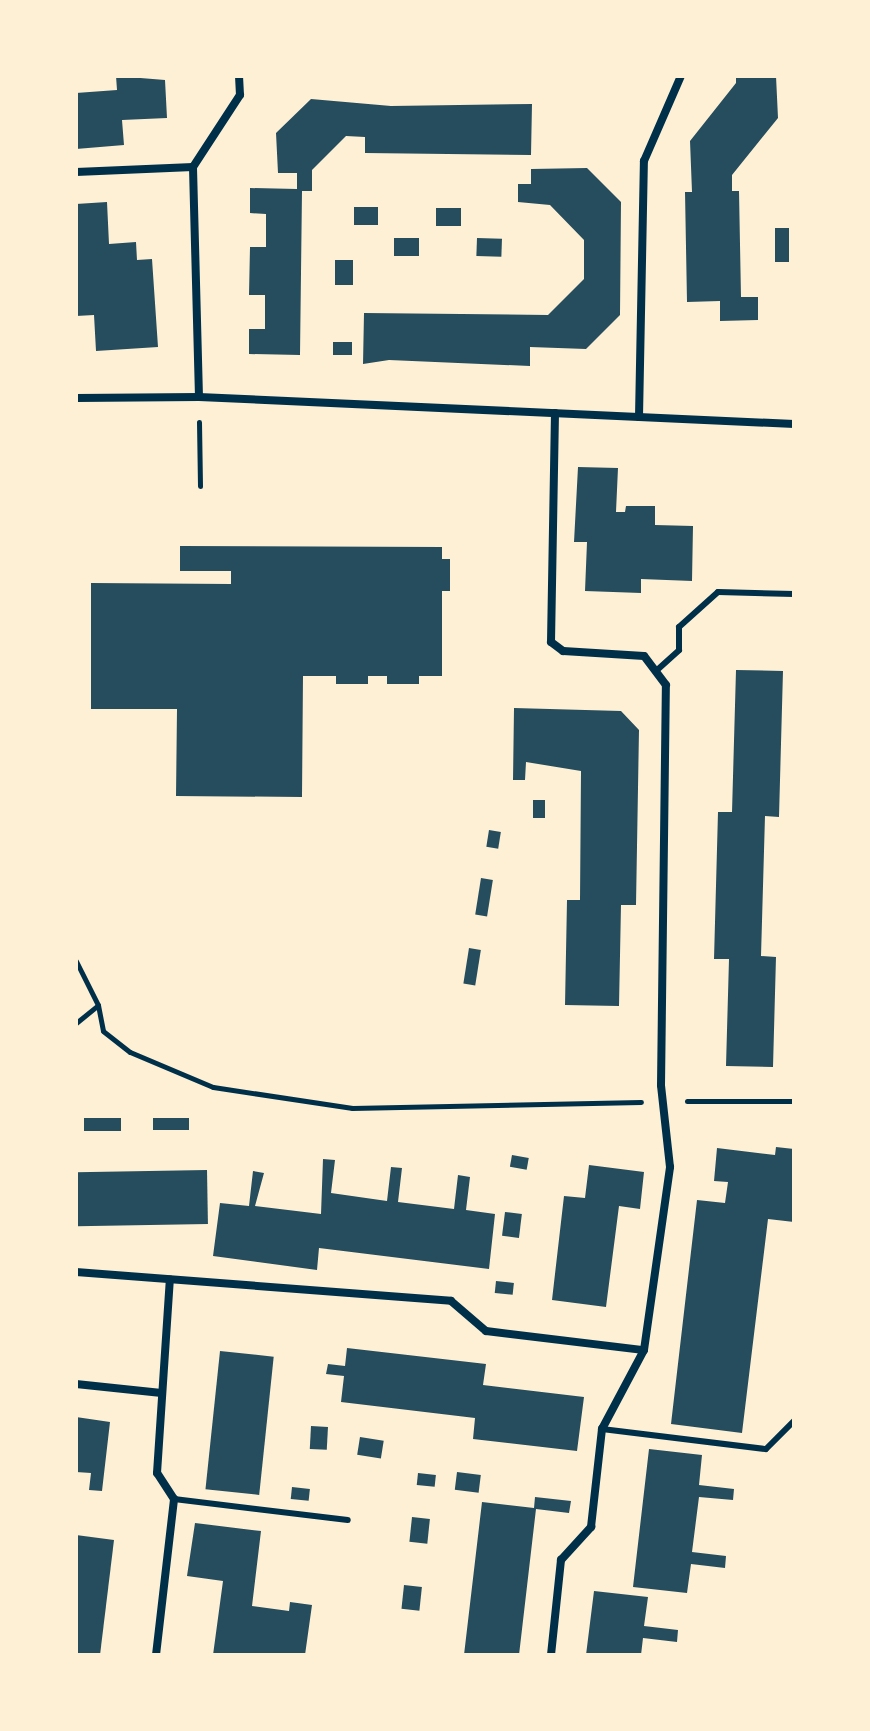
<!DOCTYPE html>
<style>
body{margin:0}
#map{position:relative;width:870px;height:1731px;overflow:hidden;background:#fdf0d5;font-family:"Varela Round",sans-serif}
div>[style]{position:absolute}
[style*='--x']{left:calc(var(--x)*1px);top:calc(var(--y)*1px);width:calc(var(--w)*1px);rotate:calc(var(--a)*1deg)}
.building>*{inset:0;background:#264d5e;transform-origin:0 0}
.path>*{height:5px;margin:-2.5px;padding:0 2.5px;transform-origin:2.5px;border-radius:2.5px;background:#003049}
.service>*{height:6px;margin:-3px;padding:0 3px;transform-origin:3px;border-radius:3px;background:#003049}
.minor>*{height:8px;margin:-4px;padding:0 4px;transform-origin:4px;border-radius:4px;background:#003049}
span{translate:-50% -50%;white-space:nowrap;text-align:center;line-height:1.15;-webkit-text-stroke:6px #fdf0d5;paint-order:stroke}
.frame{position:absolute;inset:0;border:78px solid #fdf0d5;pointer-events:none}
</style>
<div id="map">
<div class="building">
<div style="clip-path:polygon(116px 76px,165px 80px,167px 118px,122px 120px,124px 145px,76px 149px,76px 93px,117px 90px)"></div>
<div style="clip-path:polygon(736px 76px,776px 76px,778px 118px,732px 175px,732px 191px,739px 191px,741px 297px,758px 297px,758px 320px,720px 321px,720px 301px,687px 302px,685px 192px,692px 192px,690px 141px,736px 83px)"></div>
<div style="clip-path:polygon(311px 99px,391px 106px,532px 104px,531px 155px,365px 153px,365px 137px,346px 136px,312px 170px,312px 191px,302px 191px,300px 355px,249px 354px,249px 329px,265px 329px,265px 295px,249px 295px,250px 247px,266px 247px,266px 214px,250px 213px,250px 188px,297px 189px,297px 173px,278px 173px,276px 133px)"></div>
<div style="clip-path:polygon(587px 168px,621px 202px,620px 315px,586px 349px,530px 347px,530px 366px,389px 360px,363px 364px,364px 313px,548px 315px,584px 279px,584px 240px,550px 205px,518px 202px,518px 184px,531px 184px,531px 169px)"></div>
<div style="clip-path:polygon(107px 202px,109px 244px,136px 242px,137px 260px,152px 259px,158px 347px,96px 351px,94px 315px,76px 316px,76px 204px)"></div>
<div style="left:354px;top:207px;width:24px;height:18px"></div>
<div style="left:436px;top:208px;width:25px;height:18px"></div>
<div style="left:775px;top:228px;width:14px;height:34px"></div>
<div style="left:394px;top:238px;width:25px;height:18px"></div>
<div style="left:477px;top:238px;width:25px;height:18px;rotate:2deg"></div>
<div style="left:335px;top:260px;width:18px;height:25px"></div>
<div style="left:333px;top:342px;width:19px;height:13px"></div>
<div style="clip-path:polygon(578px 467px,618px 468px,616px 512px,625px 512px,626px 506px,655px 506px,655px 525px,693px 526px,692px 581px,641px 579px,641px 593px,585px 591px,587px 542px,574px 542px)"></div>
<div style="clip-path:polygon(180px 546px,442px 547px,442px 559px,450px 559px,450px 591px,442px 591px,442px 676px,419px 676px,419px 684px,387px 684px,387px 676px,368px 676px,368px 684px,336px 684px,336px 676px,303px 676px,302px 797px,176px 796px,177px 709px,91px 709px,91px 583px,231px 584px,231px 571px,180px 571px)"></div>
<div style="clip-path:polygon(736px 670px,783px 671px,779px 817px,765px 816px,761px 956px,776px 957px,773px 1067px,726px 1066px,729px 959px,714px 959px,718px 812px,732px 812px)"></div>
<div style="clip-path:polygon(514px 708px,621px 711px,639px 730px,636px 905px,621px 905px,619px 1006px,565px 1005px,567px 900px,580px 900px,581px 771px,526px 762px,525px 780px,513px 780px)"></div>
<div style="left:533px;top:800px;width:12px;height:18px"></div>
<div style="left:489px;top:830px;width:12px;height:17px;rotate:9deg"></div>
<div style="left:481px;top:878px;width:12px;height:37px;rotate:9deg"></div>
<div style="left:469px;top:948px;width:12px;height:36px;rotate:9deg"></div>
<div style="left:121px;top:1118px;width:13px;height:37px;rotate:90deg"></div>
<div style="left:153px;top:1118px;width:36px;height:12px"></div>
<div style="clip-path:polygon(776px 1147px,794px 1149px,794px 1222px,768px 1219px,742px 1433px,671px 1424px,697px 1200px,725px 1203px,728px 1182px,714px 1181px,717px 1148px,775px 1155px)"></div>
<div style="left:512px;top:1155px;width:17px;height:12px;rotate:10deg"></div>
<div style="clip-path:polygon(323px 1159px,335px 1160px,331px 1193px,387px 1201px,391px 1167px,402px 1168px,398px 1202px,454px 1209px,458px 1175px,470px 1177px,466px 1210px,495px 1214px,489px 1269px,319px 1248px,317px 1270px,213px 1256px,220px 1203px,249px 1206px,253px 1171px,264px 1173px,255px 1206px,321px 1214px)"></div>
<div style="clip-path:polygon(589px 1165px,644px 1172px,640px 1209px,619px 1206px,606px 1307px,552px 1300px,564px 1196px,585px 1198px)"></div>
<div style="left:207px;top:1170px;width:54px;height:131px;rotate:89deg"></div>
<div style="left:505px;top:1212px;width:17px;height:24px;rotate:7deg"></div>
<div style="left:496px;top:1281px;width:18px;height:12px;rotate:6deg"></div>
<div style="clip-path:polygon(347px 1348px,486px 1364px,483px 1385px,584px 1397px,577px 1451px,473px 1439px,475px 1418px,341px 1402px,344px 1376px,326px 1374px,328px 1364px,345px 1366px)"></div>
<div style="left:220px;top:1351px;width:54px;height:139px;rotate:6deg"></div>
<div style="clip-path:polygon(76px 1417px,110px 1422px,102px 1491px,89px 1490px,91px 1473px,76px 1472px)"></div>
<div style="left:311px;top:1426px;width:17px;height:23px;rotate:3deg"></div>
<div style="left:360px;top:1437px;width:24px;height:18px;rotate:9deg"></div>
<div style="clip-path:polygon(649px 1449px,702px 1455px,699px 1485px,734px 1489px,733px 1500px,699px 1497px,692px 1552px,726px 1556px,725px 1568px,691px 1564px,687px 1593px,633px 1587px)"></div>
<div style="left:457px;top:1472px;width:24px;height:18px;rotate:7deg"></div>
<div style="left:418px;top:1473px;width:18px;height:12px;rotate:6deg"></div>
<div style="left:292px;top:1487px;width:18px;height:12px;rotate:6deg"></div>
<div style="clip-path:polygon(535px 1497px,571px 1501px,569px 1513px,536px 1509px,519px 1655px,464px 1655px,482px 1502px,534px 1508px)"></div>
<div style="left:412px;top:1517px;width:18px;height:25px;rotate:6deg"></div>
<div style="clip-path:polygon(195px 1523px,261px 1531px,252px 1606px,289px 1611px,290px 1602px,312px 1605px,305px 1655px,213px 1655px,223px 1581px,187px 1576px)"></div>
<div style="clip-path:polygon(76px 1535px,114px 1540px,100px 1655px,76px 1655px)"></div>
<div style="left:404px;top:1585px;width:18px;height:24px;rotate:6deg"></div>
<div style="clip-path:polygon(594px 1591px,648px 1597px,644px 1626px,678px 1630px,677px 1642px,643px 1638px,641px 1655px,586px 1655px)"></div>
</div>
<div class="path">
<div style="--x:199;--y:422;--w:64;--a:89.1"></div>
<div style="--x:76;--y:961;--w:49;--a:63.4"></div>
<div style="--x:98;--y:1005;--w:26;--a:79"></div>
<div style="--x:103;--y:1031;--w:34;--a:38"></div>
<div style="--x:130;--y:1052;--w:90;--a:22.9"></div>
<div style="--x:213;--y:1087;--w:141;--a:8.6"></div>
<div style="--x:352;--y:1108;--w:289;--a:-1.2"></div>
<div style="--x:76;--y:1023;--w:28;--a:-39"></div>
<div style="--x:687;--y:1101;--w:107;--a:0"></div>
</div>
<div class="service">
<div style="--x:656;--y:671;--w:31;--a:-42"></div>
<div style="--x:679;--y:650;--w:23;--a:-90"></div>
<div style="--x:679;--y:627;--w:52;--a:-41.9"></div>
<div style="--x:718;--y:592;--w:76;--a:1.5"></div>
<div style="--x:602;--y:1429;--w:165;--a:7"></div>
<div style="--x:766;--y:1449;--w:40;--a:-45"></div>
<div style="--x:174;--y:1499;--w:175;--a:6.9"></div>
</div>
<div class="minor">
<div style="--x:76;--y:172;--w:117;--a:-2.4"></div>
<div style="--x:199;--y:397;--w:230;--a:-91.5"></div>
<div style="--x:193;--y:167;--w:86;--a:-56.9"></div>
<div style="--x:240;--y:95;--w:19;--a:-93"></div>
<div style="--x:76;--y:398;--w:123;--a:-0.5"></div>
<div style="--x:199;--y:397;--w:596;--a:2.6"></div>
<div style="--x:639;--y:417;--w:256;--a:-88.9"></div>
<div style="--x:644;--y:161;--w:93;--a:-66.5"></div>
<div style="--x:76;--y:1272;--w:376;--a:4.4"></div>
<div style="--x:451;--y:1301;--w:46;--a:40.6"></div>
<div style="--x:486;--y:1331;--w:159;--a:6.9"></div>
<div style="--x:76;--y:1384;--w:86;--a:6"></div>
<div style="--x:156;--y:1655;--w:157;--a:-83.4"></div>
<div style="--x:174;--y:1499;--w:31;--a:-123"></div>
<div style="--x:157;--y:1473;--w:194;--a:-86.2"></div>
<div style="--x:551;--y:1655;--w:96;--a:-84"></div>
<div style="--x:561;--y:1560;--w:45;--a:-47.7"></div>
<div style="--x:591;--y:1527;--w:99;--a:-83.6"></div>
<div style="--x:602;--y:1429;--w:89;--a:-62"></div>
<div style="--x:644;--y:1350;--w:185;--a:-81.9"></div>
<div style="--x:670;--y:1167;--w:82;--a:-96.3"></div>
<div style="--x:661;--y:1085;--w:400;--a:-89.3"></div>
<div style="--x:666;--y:685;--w:36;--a:-127"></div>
<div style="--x:644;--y:656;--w:81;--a:-176.5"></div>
<div style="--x:563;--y:651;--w:15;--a:-143"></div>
<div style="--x:551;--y:642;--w:229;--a:-89"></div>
</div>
<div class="frame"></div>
</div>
